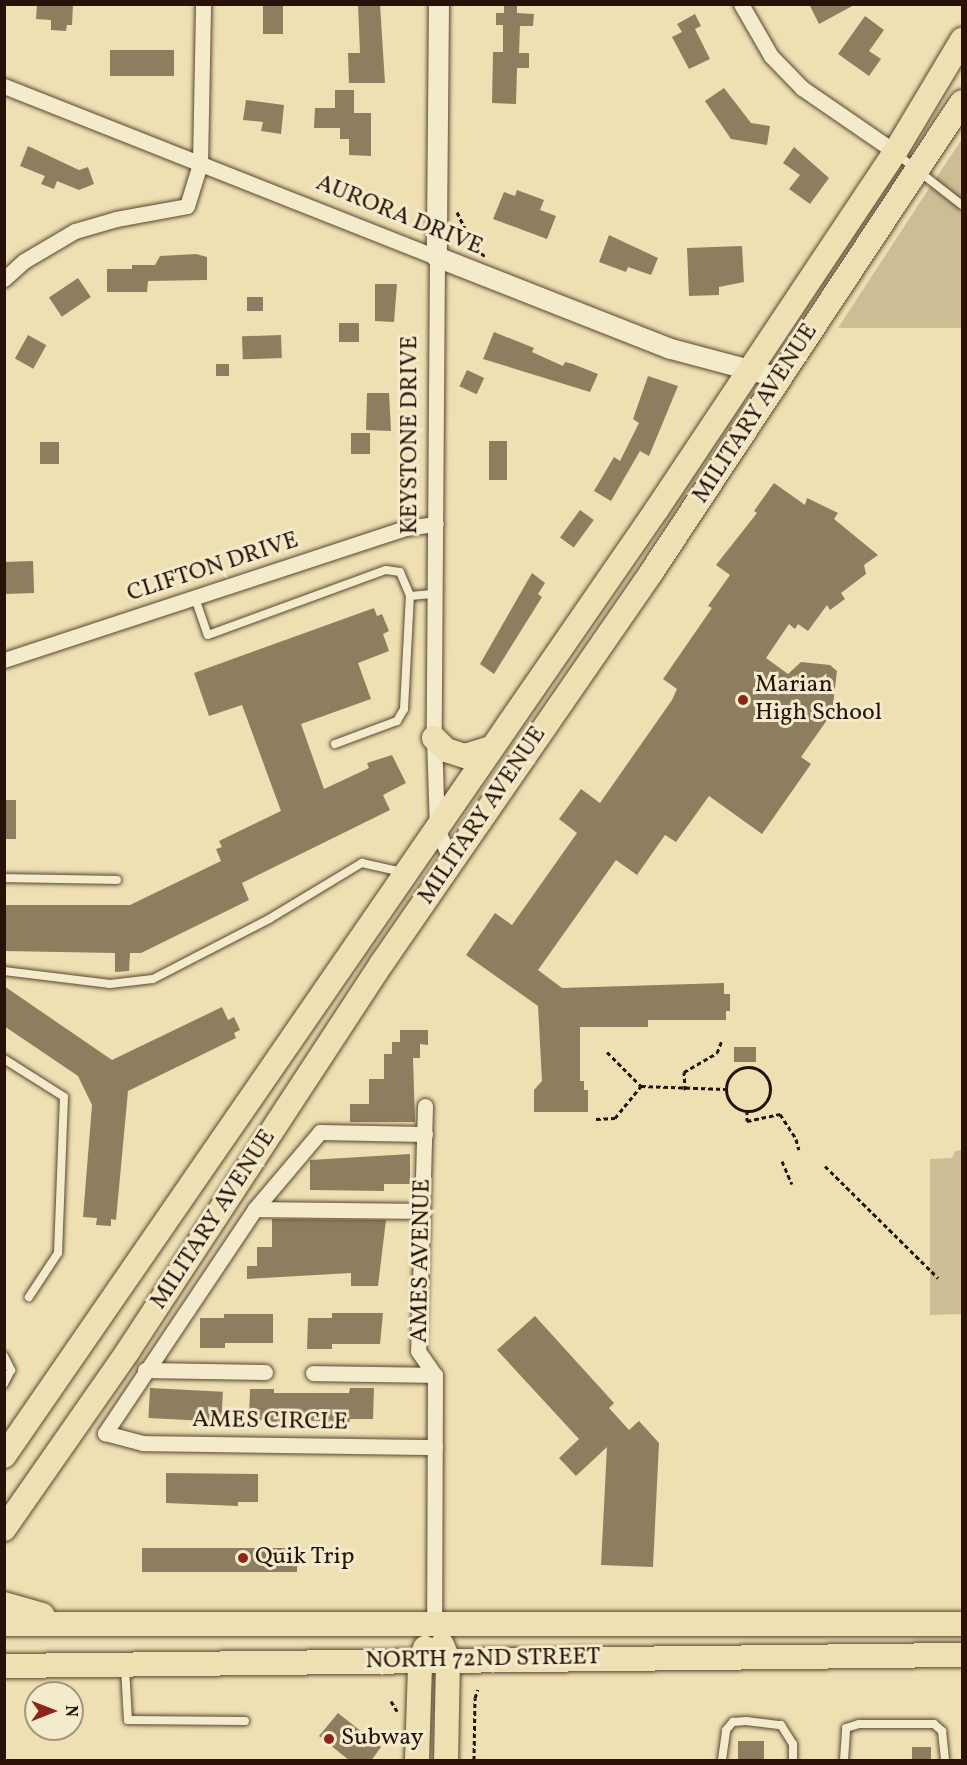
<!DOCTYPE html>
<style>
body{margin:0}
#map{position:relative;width:967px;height:1765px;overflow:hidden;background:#eee0b2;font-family:Vollkorn,serif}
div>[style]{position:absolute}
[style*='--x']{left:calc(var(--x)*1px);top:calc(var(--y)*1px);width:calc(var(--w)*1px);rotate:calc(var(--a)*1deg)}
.green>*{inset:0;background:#cdbd95}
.building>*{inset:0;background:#8f7d60;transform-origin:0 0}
.path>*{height:3px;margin-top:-1.5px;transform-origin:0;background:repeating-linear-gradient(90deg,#291107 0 4.5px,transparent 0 7.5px)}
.path>.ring{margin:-1.5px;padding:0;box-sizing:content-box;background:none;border:3px solid #291107;border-radius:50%}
.roads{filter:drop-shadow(0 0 2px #5a4532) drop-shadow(0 0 2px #5a4532)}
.service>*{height:8px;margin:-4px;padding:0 4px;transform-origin:4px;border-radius:4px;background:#f4ebcd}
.minor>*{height:15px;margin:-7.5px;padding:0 7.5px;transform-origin:7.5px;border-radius:7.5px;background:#f4ebcd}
.tertiary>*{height:20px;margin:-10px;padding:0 10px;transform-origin:10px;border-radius:10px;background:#f4ebcd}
.primary>*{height:24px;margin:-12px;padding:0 12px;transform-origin:12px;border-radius:12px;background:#eee0b2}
.dots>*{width:16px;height:16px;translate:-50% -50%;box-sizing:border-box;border:3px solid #f4ebcd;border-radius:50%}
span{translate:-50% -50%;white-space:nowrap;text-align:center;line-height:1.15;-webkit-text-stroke:6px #f4ebcd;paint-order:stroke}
.street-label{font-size:24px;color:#291107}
.poi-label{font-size:24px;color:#291107}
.left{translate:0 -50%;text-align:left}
.frame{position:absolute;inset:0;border:6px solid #291107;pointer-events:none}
.north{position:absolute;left:24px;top:1681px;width:60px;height:60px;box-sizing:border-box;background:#f4ebcd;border:2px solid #a3947e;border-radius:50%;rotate:90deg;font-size:16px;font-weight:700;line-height:24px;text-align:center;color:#291107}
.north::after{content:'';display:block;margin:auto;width:21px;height:27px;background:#8f2418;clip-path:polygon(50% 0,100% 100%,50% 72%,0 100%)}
</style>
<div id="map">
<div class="green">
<div style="clip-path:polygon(962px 139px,962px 328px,838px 328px,926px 193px)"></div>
<div style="clip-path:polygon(962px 1150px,962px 1314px,930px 1315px,930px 1159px,952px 1158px,955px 1151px)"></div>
</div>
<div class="building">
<div style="clip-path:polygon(37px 4px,73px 4px,72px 25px,67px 25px,66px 31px,51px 30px,51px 20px,36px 19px)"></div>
<div style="left:263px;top:4px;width:20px;height:30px"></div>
<div style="clip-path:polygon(358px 4px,380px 4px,385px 83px,349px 83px,348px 53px,360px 53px)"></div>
<div style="clip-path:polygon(504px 4px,517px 4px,517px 13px,534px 14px,533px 26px,520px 26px,519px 53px,529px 53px,529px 68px,517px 68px,516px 104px,492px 103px,493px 52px,503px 52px,503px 25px,496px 25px,496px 13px,504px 13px)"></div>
<div style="clip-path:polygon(809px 4px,856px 4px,819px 24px)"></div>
<div style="clip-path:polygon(695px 14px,701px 26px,695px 29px,710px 59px,689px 69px,672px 37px,682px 32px,677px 24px)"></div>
<div style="clip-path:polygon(865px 16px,884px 30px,869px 51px,881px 59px,869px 76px,838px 54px)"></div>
<div style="left:110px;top:50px;width:64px;height:26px"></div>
<div style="clip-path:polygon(724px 88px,751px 123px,770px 126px,767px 145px,731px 139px,705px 101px)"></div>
<div style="clip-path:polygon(335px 90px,354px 90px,354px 113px,371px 113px,371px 156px,349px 155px,349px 139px,340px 139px,340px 128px,314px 128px,315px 108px,335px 108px)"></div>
<div style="clip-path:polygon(246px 100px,284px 105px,281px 134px,261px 131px,263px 122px,243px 120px)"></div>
<div style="clip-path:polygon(28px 146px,79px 170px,88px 167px,94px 184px,79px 190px,57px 181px,54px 189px,41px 184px,45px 176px,20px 166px)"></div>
<div style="clip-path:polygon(794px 147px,829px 178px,810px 204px,789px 189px,800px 175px,783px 163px)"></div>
<div style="clip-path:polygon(517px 190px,544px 200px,540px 210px,556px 216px,547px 239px,493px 219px,504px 192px,515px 196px)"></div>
<div style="clip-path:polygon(609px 235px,658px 258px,651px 275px,628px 267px,626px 272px,599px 262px)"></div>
<div style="clip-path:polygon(742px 246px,744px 282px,719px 287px,719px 295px,689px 296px,687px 248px)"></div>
<div style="clip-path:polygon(196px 254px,207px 257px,207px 280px,148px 281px,147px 292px,107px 292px,107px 269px,132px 269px,132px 265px,155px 265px,160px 256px)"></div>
<div style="left:78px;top:278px;width:23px;height:35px;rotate:56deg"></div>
<div style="clip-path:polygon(375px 284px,397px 284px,394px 322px,375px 321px)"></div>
<div style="left:247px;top:297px;width:16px;height:14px"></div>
<div style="left:339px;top:323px;width:20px;height:19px"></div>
<div style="clip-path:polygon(494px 332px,534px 348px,532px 352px,563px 366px,565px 362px,573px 364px,598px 374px,590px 392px,483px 359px)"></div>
<div style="left:28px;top:335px;width:21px;height:27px;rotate:29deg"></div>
<div style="left:281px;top:335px;width:23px;height:39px;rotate:88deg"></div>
<div style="left:216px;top:364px;width:13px;height:12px"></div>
<div style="left:467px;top:370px;width:19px;height:18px;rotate:25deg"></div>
<div style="clip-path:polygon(648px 376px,678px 386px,649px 456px,640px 451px,611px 501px,594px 491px,614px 457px,620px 461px,639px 423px,633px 419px)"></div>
<div style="clip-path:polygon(367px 393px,389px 393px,391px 431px,366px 430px)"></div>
<div style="left:351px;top:433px;width:19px;height:21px"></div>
<div style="left:489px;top:441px;width:18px;height:39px"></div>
<div style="left:40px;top:442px;width:19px;height:22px"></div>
<div style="clip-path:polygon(774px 483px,805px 505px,807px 498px,838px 513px,834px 519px,878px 555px,864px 565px,866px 574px,841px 593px,845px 599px,830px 610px,827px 605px,808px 631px,798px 624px,795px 629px,789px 624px,766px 658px,788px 674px,801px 662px,830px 665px,837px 671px,832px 713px,801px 757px,811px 764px,762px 834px,709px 796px,676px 842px,665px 835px,637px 875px,616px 860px,538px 970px,562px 988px,724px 983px,724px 994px,730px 994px,730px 1011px,726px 1011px,726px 1020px,648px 1020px,648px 1027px,580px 1027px,580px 1081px,584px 1081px,584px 1090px,588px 1090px,588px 1112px,534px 1112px,534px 1090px,542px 1081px,538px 1006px,466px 955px,495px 913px,512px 925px,577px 833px,559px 819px,581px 789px,600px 803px,672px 700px,677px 689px,663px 679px,712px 608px,708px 606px,730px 575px,716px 565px,757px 513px,754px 511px)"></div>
<div style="left:580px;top:510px;width:17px;height:34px;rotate:36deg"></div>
<div style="left:33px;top:561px;width:32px;height:29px;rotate:88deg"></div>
<div style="clip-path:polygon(532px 573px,545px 583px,538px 594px,542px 597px,494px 674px,480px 664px)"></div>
<div style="clip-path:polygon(374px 608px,377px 616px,382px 614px,389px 631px,383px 634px,389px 651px,358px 663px,371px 699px,301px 724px,324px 789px,369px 768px,367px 763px,392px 755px,406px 783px,383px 795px,390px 810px,242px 883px,249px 900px,141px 953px,130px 953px,129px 971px,115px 972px,115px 953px,4px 951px,4px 905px,130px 905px,221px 861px,216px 849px,222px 847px,219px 841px,281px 811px,242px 705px,209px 716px,194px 673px)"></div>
<div style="left:4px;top:800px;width:12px;height:39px"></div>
<div style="clip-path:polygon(4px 986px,112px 1060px,222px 1007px,228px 1020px,234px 1017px,240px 1030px,234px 1033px,236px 1038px,128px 1091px,116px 1220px,111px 1219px,111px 1226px,96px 1225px,97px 1218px,83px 1217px,92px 1105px,78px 1076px,4px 1026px)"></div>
<div style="clip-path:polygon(400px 1030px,428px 1030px,428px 1045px,420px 1044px,420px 1058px,413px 1058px,415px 1122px,350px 1122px,350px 1104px,369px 1104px,369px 1079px,384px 1079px,384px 1054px,392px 1054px,392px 1042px,400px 1042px)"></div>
<div style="left:756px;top:1047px;width:15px;height:22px;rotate:90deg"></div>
<div style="clip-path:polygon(410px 1154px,410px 1184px,384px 1184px,384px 1191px,310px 1190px,310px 1160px)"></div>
<div style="clip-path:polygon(272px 1219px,386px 1220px,378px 1286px,351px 1286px,351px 1273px,247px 1279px,247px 1266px,257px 1266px,257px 1247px,272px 1247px)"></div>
<div style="clip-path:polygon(332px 1313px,383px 1313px,380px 1344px,332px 1344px,332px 1349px,307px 1349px,308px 1318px,332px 1318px)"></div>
<div style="clip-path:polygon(224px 1314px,273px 1314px,273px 1343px,225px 1343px,225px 1348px,200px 1348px,200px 1318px,224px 1318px)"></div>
<div style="clip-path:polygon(535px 1316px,614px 1403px,609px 1408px,629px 1430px,639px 1421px,659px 1443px,653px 1567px,601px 1565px,607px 1447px,576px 1476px,559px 1458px,579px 1439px,497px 1350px)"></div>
<div style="left:150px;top:1388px;width:73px;height:30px;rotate:3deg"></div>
<div style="clip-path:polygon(350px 1388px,374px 1388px,373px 1419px,350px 1419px,349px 1423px,300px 1420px,300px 1425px,249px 1419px,250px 1389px,274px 1389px,274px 1393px,349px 1393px)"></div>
<div style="clip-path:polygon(166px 1473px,258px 1474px,258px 1502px,238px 1502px,238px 1506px,166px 1503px)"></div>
<div style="left:142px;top:1548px;width:155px;height:24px"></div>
<div style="clip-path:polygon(338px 1713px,381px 1747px,371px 1761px,350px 1761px,319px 1736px)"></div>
<div style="left:738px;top:1741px;width:26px;height:20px"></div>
<div style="left:912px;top:1747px;width:19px;height:14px"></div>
</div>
<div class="path">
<div style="--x:457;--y:212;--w:41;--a:64.1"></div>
<div style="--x:475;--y:249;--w:12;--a:35"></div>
<div style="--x:607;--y:1052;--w:48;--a:45"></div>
<div style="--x:641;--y:1086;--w:84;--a:2"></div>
<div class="ring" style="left:726px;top:1067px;width:41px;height:41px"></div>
<div style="--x:685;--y:1090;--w:18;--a:-93"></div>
<div style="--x:684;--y:1072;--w:38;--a:-30"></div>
<div style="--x:717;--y:1053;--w:14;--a:-69"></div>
<div style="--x:747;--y:1110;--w:11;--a:90"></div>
<div style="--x:747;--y:1121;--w:34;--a:-12"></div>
<div style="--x:780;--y:1114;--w:30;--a:57"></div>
<div style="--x:796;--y:1139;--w:11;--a:75"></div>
<div style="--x:596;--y:1119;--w:19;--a:-3"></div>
<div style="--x:615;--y:1118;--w:41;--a:-50.9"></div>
<div style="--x:782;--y:1161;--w:25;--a:67"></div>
<div style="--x:825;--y:1166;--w:159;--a:44.7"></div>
<div style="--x:391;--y:1701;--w:12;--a:59"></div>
<div style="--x:474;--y:1760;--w:62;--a:-89.1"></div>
<div style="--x:475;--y:1698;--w:9;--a:-72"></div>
</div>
<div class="roads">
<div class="service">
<div style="--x:898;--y:155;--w:81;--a:38"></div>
<div style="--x:195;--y:598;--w:39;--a:71"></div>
<div style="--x:208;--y:635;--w:189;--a:-20.1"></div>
<div style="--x:386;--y:570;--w:14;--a:8"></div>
<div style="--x:400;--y:572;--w:26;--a:67"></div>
<div style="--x:410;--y:596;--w:25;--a:-5"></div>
<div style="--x:335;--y:744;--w:66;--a:-20.4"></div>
<div style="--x:397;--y:721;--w:14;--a:-60"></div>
<div style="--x:404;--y:709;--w:113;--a:-87"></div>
<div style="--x:4;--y:878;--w:113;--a:1"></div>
<div style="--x:4;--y:971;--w:107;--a:7"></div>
<div style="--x:110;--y:984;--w:43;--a:-6.6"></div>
<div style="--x:153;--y:979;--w:131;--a:-27.3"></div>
<div style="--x:269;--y:919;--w:109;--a:-31.1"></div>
<div style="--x:362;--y:863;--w:41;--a:12.7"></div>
<div style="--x:4;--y:1059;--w:71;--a:32.3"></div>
<div style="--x:64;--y:1097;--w:156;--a:92.2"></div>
<div style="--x:58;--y:1253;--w:53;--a:123.4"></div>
<div style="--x:4;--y:1356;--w:16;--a:63"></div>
<div style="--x:11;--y:1370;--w:16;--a:117"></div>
<div style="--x:125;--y:1667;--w:53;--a:86.8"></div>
<div style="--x:128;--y:1720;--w:117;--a:0.5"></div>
<div style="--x:722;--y:1760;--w:30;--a:-82"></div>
<div style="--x:726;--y:1730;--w:11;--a:-49"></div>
<div style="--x:733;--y:1722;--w:13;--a:-4"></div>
<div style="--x:746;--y:1721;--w:35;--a:7"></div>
<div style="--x:781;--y:1725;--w:22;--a:58"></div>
<div style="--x:793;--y:1744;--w:16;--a:90"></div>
<div style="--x:844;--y:1760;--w:32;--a:-86"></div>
<div style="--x:846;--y:1728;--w:14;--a:-17"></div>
<div style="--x:859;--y:1724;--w:75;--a:0"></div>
<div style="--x:934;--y:1724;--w:11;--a:41"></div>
<div style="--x:942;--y:1731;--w:29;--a:84"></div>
</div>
<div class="minor">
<div style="--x:741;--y:4;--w:60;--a:60"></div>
<div style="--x:771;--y:56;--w:45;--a:45.9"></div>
<div style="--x:802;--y:88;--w:113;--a:34.5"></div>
<div style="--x:4;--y:86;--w:466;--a:21.6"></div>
<div style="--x:437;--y:257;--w:481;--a:90.4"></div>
<div style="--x:434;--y:738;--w:91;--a:88.1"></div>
<div style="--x:437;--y:829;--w:36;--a:66"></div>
<div style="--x:4;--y:279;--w:27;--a:-42"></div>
<div style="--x:24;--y:261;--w:59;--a:-30.5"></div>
<div style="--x:75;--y:231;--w:43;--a:-16.3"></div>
<div style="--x:116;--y:219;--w:72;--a:-10.4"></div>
<div style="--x:187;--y:206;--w:44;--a:-72.8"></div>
<div style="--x:200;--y:164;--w:160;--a:-88.9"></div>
<div style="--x:4;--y:660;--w:423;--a:-18.2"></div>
<div style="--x:406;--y:528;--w:30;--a:-8"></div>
<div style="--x:425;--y:1106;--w:245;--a:91.6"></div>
<div style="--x:418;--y:1351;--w:29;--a:55"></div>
<div style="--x:435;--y:1375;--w:251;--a:90.2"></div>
<div style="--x:425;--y:1134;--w:105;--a:-178.9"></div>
<div style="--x:320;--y:1132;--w:101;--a:130.2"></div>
<div style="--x:255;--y:1209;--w:270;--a:123.8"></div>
<div style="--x:105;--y:1433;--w:39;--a:15"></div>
<div style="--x:143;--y:1443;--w:292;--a:0.8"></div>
<div style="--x:255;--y:1209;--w:165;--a:0.7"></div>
<div style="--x:145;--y:1370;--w:120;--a:1"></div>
<div style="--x:313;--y:1373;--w:122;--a:0.9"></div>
</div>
<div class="tertiary">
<div style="--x:439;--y:4;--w:253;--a:90.5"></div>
<div style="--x:437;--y:257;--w:251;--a:21.5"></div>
<div style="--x:671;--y:349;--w:113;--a:14.9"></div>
</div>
<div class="primary">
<div style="--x:434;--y:738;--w:17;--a:45"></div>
<div style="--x:446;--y:750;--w:20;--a:18"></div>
<div style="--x:465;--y:756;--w:28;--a:-17"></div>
<div style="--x:4;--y:1456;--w:1150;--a:-55.41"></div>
<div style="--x:657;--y:509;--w:429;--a:-56.3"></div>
<div style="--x:895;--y:152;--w:131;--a:-59.1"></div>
<div style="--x:4;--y:1529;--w:217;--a:-55.1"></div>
<div style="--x:128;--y:1351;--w:464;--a:-56.8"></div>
<div style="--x:382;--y:963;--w:474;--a:-55.4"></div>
<div style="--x:651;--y:573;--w:564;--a:-56.56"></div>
<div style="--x:4;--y:1604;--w:40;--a:16"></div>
<div style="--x:4;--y:1624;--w:958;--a:0"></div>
<div style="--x:442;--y:1645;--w:15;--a:67"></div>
<div style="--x:448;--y:1659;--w:101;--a:91.1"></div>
<div style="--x:4;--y:1666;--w:958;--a:-0.66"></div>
<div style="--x:417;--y:1760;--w:98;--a:-88.2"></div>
<div style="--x:420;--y:1662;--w:15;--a:-70"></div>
</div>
</div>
<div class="dots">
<div style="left:743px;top:700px;background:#8f2418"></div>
<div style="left:243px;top:1558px;background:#8f2418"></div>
<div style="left:329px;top:1739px;background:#8f2418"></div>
</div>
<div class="street-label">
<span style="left:399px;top:216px;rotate:22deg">AURORA DRIVE</span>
<span style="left:756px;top:414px;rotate:-57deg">MILITARY AVENUE</span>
<span style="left:411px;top:435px;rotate:-90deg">KEYSTONE DRIVE</span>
<span style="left:213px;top:568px;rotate:-18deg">CLIFTON DRIVE</span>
<span style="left:483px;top:816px;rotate:-56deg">MILITARY AVENUE</span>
<span style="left:214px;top:1220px;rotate:-57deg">MILITARY AVENUE</span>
<span style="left:422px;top:1261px;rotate:-89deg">AMES AVENUE</span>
<span style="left:270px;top:1422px;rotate:1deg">AMES CIRCLE</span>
<span style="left:483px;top:1660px;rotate:-1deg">NORTH 72ND STREET</span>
</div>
<div class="poi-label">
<span class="left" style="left:755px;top:700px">Marian<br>High School</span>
<span class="left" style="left:255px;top:1558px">Quik Trip</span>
<span class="left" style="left:341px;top:1739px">Subway</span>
</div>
<div class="frame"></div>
<div class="north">N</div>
</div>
